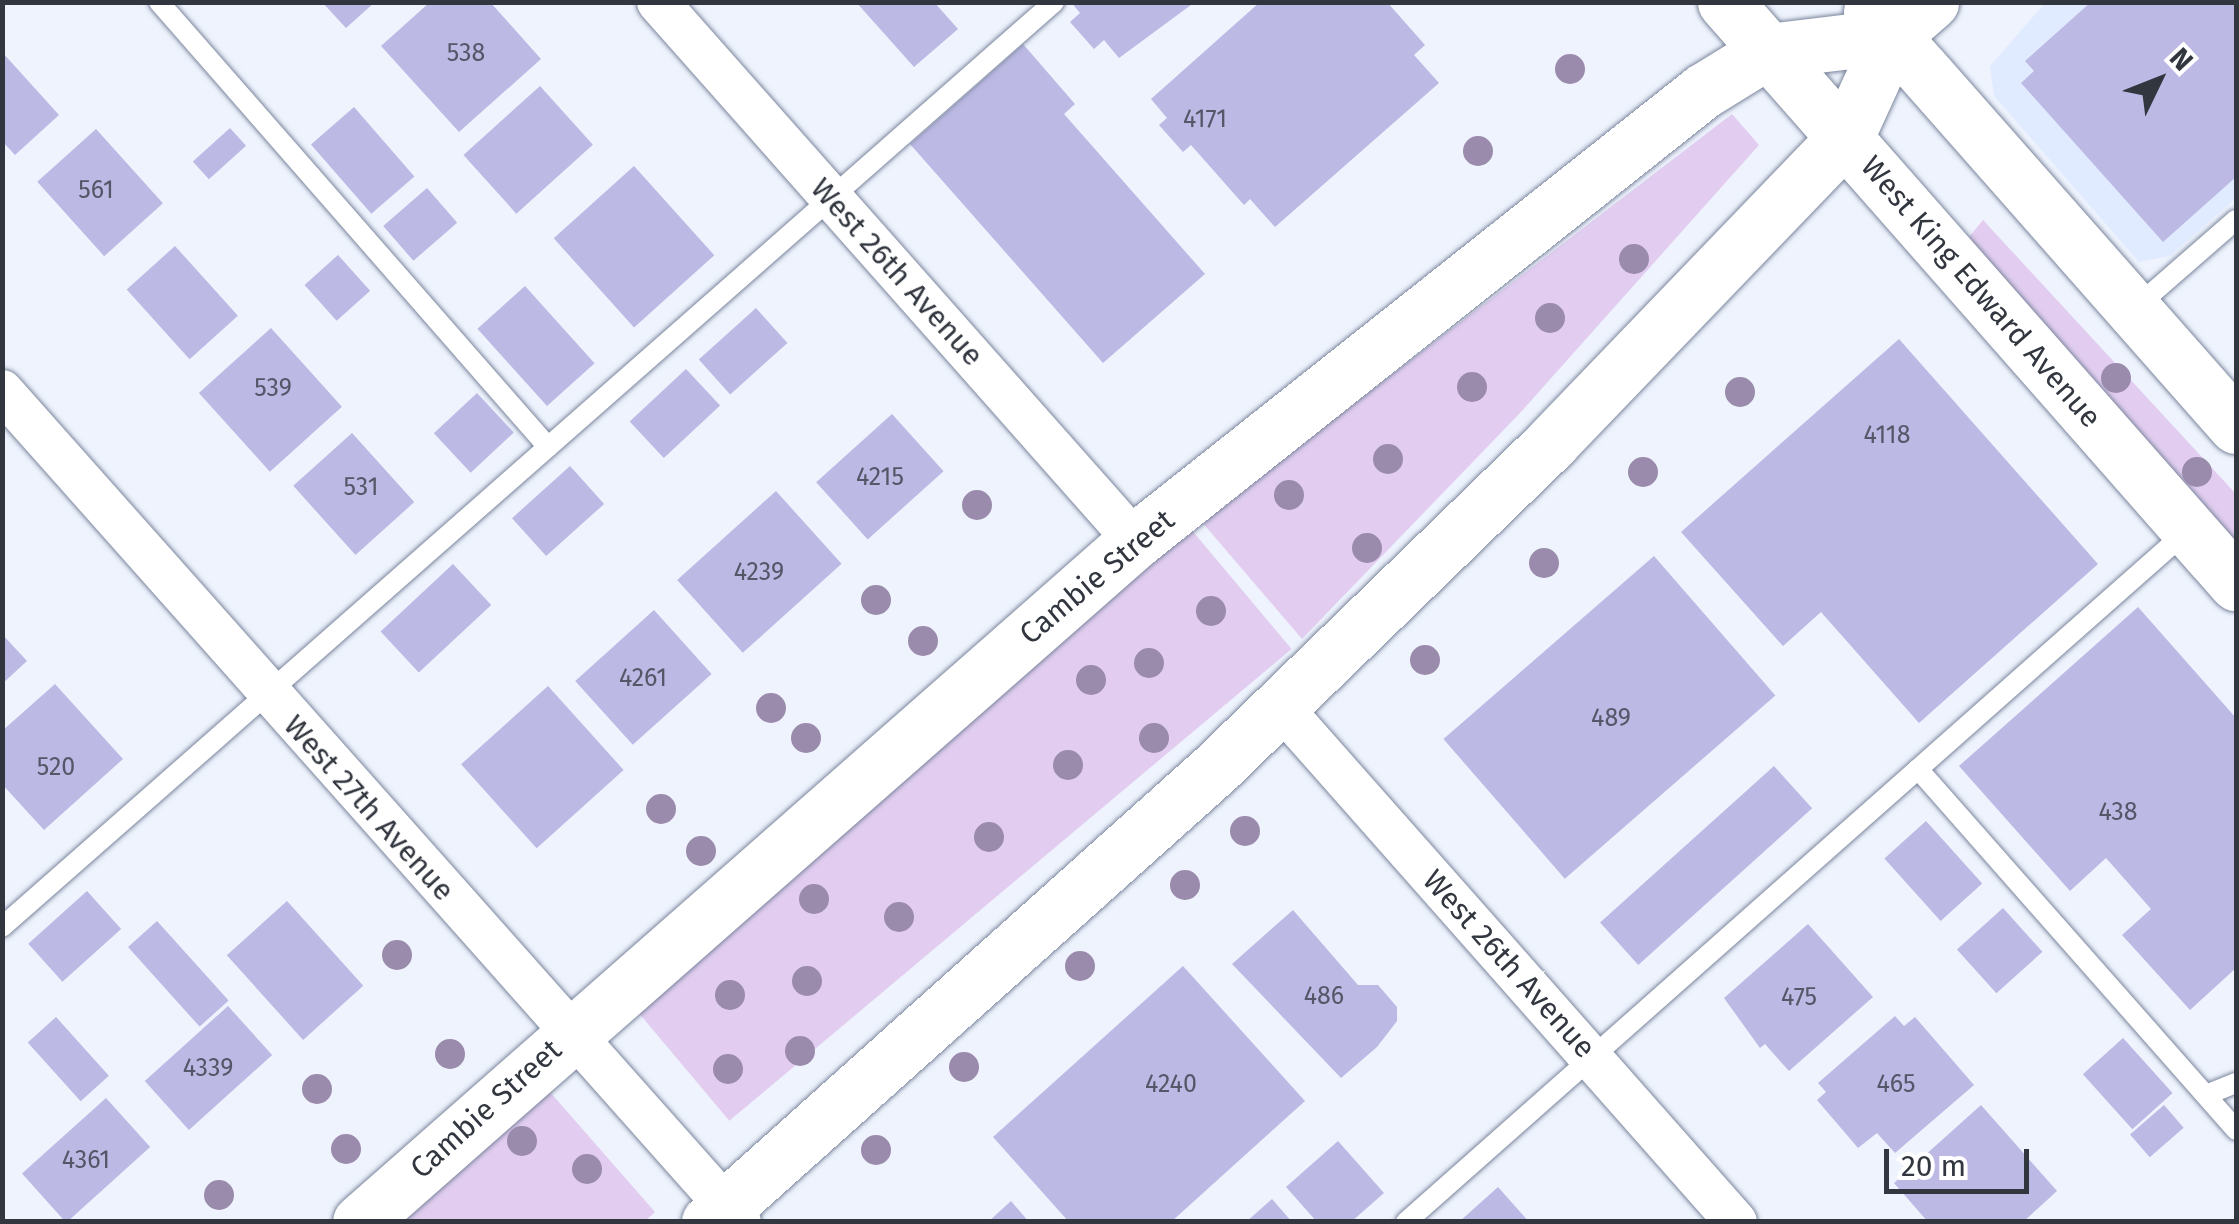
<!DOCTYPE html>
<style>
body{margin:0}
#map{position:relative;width:2239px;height:1224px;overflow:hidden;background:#eef3fd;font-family:"Fira Sans",sans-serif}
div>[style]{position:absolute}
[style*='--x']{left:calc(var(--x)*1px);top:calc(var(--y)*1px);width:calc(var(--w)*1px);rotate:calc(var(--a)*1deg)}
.built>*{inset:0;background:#e1ebff}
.green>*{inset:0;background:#e2cdf0;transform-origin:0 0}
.building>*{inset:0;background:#bcb9e4;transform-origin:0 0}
.roads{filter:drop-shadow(0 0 2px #7b869d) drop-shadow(0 0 2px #7b869d)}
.service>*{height:20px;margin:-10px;padding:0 10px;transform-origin:10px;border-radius:10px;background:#fff}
.minor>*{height:42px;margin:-21px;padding:0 21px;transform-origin:21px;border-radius:21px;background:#fff}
.secondary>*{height:55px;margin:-27.5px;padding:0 27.5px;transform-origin:27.5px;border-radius:27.5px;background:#fff}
.trees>*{width:30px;height:30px;margin:-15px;border-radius:50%;background:#9a8aab}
span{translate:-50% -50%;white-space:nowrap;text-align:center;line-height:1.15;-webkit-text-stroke:8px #fff;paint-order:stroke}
.number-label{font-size:25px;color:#545768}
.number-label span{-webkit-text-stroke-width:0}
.street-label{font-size:30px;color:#31363f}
.frame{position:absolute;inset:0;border:5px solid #31363f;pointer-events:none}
.north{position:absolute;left:2109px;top:30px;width:100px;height:100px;-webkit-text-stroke:8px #fff;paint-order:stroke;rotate:47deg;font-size:28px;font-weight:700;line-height:40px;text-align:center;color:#31363f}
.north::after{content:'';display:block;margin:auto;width:35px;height:45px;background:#31363f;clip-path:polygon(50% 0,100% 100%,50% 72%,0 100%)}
.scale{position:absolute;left:1884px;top:1149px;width:145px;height:45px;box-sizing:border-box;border:5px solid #31363f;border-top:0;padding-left:12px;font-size:30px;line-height:35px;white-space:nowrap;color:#31363f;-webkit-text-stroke:8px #fff;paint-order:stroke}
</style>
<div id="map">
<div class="built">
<div style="clip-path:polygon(2045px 3px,2236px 3px,2236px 198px,2170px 256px,2139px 262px,1994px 96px,1990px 66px)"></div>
</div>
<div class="green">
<div style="clip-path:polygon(1732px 114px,1759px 145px,1520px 413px,1302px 639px,1201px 521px)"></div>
<div style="clip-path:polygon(1983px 220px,2236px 494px,2236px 556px,1969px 237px)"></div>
<div style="left:1190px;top:528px;width:158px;height:734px;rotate:50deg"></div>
<div style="clip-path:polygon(550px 1092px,655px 1212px,644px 1222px,404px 1221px)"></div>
</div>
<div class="building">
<div style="clip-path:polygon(322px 2px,375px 2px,346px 28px)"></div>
<div style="clip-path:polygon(430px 2px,490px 2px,541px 59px,459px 132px,381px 46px)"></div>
<div style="clip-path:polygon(856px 2px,934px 2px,958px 29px,914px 67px)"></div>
<div style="clip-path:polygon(1071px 2px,1195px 2px,1119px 58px,1104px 40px,1094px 49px,1070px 22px,1080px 13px)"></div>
<div style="clip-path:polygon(1260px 2px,1387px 2px,1425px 45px,1414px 55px,1439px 83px,1275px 227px,1250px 199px,1244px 205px,1191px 145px,1183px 152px,1159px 125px,1167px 118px,1151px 99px)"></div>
<div style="clip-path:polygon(2091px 2px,2236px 2px,2236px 177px,2163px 242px,2021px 83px,2034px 71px,2025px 61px)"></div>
<div style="clip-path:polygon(1023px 44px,1075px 104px,1064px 114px,1205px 274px,1103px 363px,910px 144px)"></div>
<div style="clip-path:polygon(2px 52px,59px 115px,15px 155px,2px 141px)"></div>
<div style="left:540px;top:86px;width:79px;height:103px;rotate:48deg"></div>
<div style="left:354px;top:107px;width:92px;height:57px;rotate:49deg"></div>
<div style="left:230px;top:128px;width:24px;height:50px;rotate:48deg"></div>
<div style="left:96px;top:129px;width:100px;height:79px;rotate:48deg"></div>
<div style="left:634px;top:166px;width:120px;height:108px;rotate:48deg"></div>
<div style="left:427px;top:188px;width:46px;height:58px;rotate:49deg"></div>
<div style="left:175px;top:246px;width:94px;height:65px;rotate:48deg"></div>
<div style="left:338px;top:255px;width:48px;height:45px;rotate:48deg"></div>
<div style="left:525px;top:286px;width:104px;height:64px;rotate:48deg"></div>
<div style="left:756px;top:308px;width:47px;height:77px;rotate:48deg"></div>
<div style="left:271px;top:328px;width:106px;height:97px;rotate:48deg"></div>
<div style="clip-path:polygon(1899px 339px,2098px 564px,1919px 723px,1821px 612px,1783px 646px,1681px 532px)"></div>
<div style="left:686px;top:369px;width:50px;height:77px;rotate:47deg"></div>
<div style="left:477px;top:393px;width:54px;height:59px;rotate:47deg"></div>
<div style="left:892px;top:414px;width:77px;height:102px;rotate:48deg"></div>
<div style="left:352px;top:433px;width:93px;height:79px;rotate:48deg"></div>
<div style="left:570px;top:466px;width:51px;height:78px;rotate:48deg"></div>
<div style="left:776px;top:491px;width:98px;height:133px;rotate:48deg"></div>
<div style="left:1654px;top:556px;width:185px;height:279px;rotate:49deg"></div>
<div style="left:453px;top:564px;width:56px;height:99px;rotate:47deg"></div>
<div style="clip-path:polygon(2138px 607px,2236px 718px,2236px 968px,2190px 1010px,2122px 935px,2151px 909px,2106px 858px,2070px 891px,1959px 766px)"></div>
<div style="left:654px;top:610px;width:86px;height:106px;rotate:48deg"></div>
<div style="clip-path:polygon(2px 634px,27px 661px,2px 684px)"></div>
<div style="clip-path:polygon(55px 684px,123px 759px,44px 830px,2px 784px,2px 731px)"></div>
<div style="left:548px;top:686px;width:113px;height:117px;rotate:48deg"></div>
<div style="left:1774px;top:766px;width:57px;height:234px;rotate:48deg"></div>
<div style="left:1926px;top:821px;width:84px;height:56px;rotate:48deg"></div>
<div style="left:87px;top:891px;width:51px;height:79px;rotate:48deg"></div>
<div style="left:287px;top:901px;width:114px;height:81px;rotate:48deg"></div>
<div style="left:2003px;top:908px;width:59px;height:62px;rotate:48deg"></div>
<div style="clip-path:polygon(1293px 910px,1358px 985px,1378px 985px,1397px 1007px,1397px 1021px,1377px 1047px,1341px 1078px,1232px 964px)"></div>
<div style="left:157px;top:921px;width:107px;height:39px;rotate:48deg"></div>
<div style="clip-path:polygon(1808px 924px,1873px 997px,1789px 1071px,1765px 1044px,1760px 1048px,1724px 998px)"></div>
<div style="clip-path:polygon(1183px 966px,1305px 1101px,1171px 1222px,1069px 1222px,993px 1137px)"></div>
<div style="left:228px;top:1006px;width:66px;height:112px;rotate:48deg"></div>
<div style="clip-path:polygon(1895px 1016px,1904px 1026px,1915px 1017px,1974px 1085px,1895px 1153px,1877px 1133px,1858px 1148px,1817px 1100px,1826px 1092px,1818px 1083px)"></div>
<div style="left:56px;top:1017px;width:79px;height:38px;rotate:48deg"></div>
<div style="left:2123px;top:1038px;width:74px;height:54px;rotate:48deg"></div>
<div style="left:106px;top:1098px;width:66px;height:113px;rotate:48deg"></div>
<div style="clip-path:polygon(1981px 1105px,2057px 1191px,2023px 1222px,1928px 1222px,1894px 1183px)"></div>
<div style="left:2164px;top:1105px;width:30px;height:45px;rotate:49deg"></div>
<div style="clip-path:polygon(1338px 1141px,1384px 1193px,1351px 1222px,1317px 1222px,1286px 1187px)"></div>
<div style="clip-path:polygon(1498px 1187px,1529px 1222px,1459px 1222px)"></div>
<div style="clip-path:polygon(1272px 1199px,1292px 1222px,1246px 1222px)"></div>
<div style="clip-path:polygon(1011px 1201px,1029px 1222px,988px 1222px)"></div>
</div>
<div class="roads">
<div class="service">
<div style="--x:159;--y:2;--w:591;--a:48.84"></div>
<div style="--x:2135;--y:308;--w:134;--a:-41.1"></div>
<div style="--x:1918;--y:769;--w:481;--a:48.6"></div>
<div style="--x:2;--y:927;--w:1401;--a:-41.32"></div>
<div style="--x:2206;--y:1095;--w:32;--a:-22"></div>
<div style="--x:1406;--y:1222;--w:1043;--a:-41.5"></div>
</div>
<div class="minor">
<div style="--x:658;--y:2;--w:720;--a:48.49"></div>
<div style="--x:2;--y:391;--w:1111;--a:48.39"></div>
<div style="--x:1281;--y:707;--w:687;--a:48.54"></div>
</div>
<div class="secondary">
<div style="--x:1725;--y:2;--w:774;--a:48.67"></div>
<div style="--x:1871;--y:12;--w:552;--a:48.6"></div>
<div style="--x:360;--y:1222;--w:1032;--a:-41.31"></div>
<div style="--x:1135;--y:541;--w:725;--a:-38.39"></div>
<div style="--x:1703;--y:91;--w:76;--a:-31.6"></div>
<div style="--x:1768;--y:51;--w:125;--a:-6.9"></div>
<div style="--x:709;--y:1222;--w:679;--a:-41.84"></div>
<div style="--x:1215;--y:769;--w:470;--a:-44.1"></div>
<div style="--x:1552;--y:442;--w:424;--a:-46.1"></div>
<div style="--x:1846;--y:137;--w:111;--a:-65.5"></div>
<div style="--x:1892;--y:36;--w:52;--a:-41.1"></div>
</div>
</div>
<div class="trees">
<div style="left:1570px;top:69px"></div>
<div style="left:1478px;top:151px"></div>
<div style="left:1634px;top:259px"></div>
<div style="left:1550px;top:318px"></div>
<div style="left:2116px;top:378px"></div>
<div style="left:1472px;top:387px"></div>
<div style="left:1740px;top:392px"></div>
<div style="left:1388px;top:459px"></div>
<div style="left:1643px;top:472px"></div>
<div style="left:2197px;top:472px"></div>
<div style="left:1289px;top:495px"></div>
<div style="left:977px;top:505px"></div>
<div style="left:1367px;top:548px"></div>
<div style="left:1544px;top:563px"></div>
<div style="left:876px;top:600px"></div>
<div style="left:1211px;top:611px"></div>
<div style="left:923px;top:641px"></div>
<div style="left:1425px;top:660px"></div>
<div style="left:1149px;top:663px"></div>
<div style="left:1091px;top:680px"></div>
<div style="left:771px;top:708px"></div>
<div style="left:806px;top:738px"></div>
<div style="left:1154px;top:738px"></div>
<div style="left:1068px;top:765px"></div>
<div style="left:661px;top:809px"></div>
<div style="left:1245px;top:831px"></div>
<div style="left:989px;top:837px"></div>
<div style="left:701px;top:851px"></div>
<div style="left:1185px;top:885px"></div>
<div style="left:814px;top:899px"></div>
<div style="left:899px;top:917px"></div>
<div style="left:397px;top:955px"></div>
<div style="left:1080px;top:966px"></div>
<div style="left:807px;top:981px"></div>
<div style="left:730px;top:995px"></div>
<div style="left:800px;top:1051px"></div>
<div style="left:450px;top:1054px"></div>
<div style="left:964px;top:1067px"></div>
<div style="left:728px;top:1069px"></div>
<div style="left:317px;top:1089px"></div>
<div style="left:522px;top:1141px"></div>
<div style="left:346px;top:1149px"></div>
<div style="left:876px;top:1150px"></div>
<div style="left:587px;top:1169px"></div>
<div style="left:219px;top:1195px"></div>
</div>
<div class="number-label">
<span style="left:466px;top:53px">538</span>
<span style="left:1205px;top:119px">4171</span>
<span style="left:96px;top:190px">561</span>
<span style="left:273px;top:388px">539</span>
<span style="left:1887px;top:435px">4118</span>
<span style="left:880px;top:477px">4215</span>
<span style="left:361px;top:487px">531</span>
<span style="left:759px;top:572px">4239</span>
<span style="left:643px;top:678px">4261</span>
<span style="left:1611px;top:718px">489</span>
<span style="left:56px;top:767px">520</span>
<span style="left:2118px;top:812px">438</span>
<span style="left:1324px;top:996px">486</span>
<span style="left:1799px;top:997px">475</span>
<span style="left:208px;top:1068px">4339</span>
<span style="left:1171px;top:1084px">4240</span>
<span style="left:1896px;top:1084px">465</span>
<span style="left:86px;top:1160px">4361</span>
</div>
<div class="street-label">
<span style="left:897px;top:272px;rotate:48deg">West 26th Avenue</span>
<span style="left:1981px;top:292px;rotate:49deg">West King Edward Avenue</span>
<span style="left:1097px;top:577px;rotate:-40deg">Cambie Street</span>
<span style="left:369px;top:808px;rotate:48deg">West 27th Avenue</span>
<span style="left:1509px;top:964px;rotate:48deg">West 26th Avenue</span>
<span style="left:486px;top:1109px;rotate:-42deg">Cambie Street</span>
</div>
<div class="frame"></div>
<div class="north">N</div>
<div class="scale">20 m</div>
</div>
